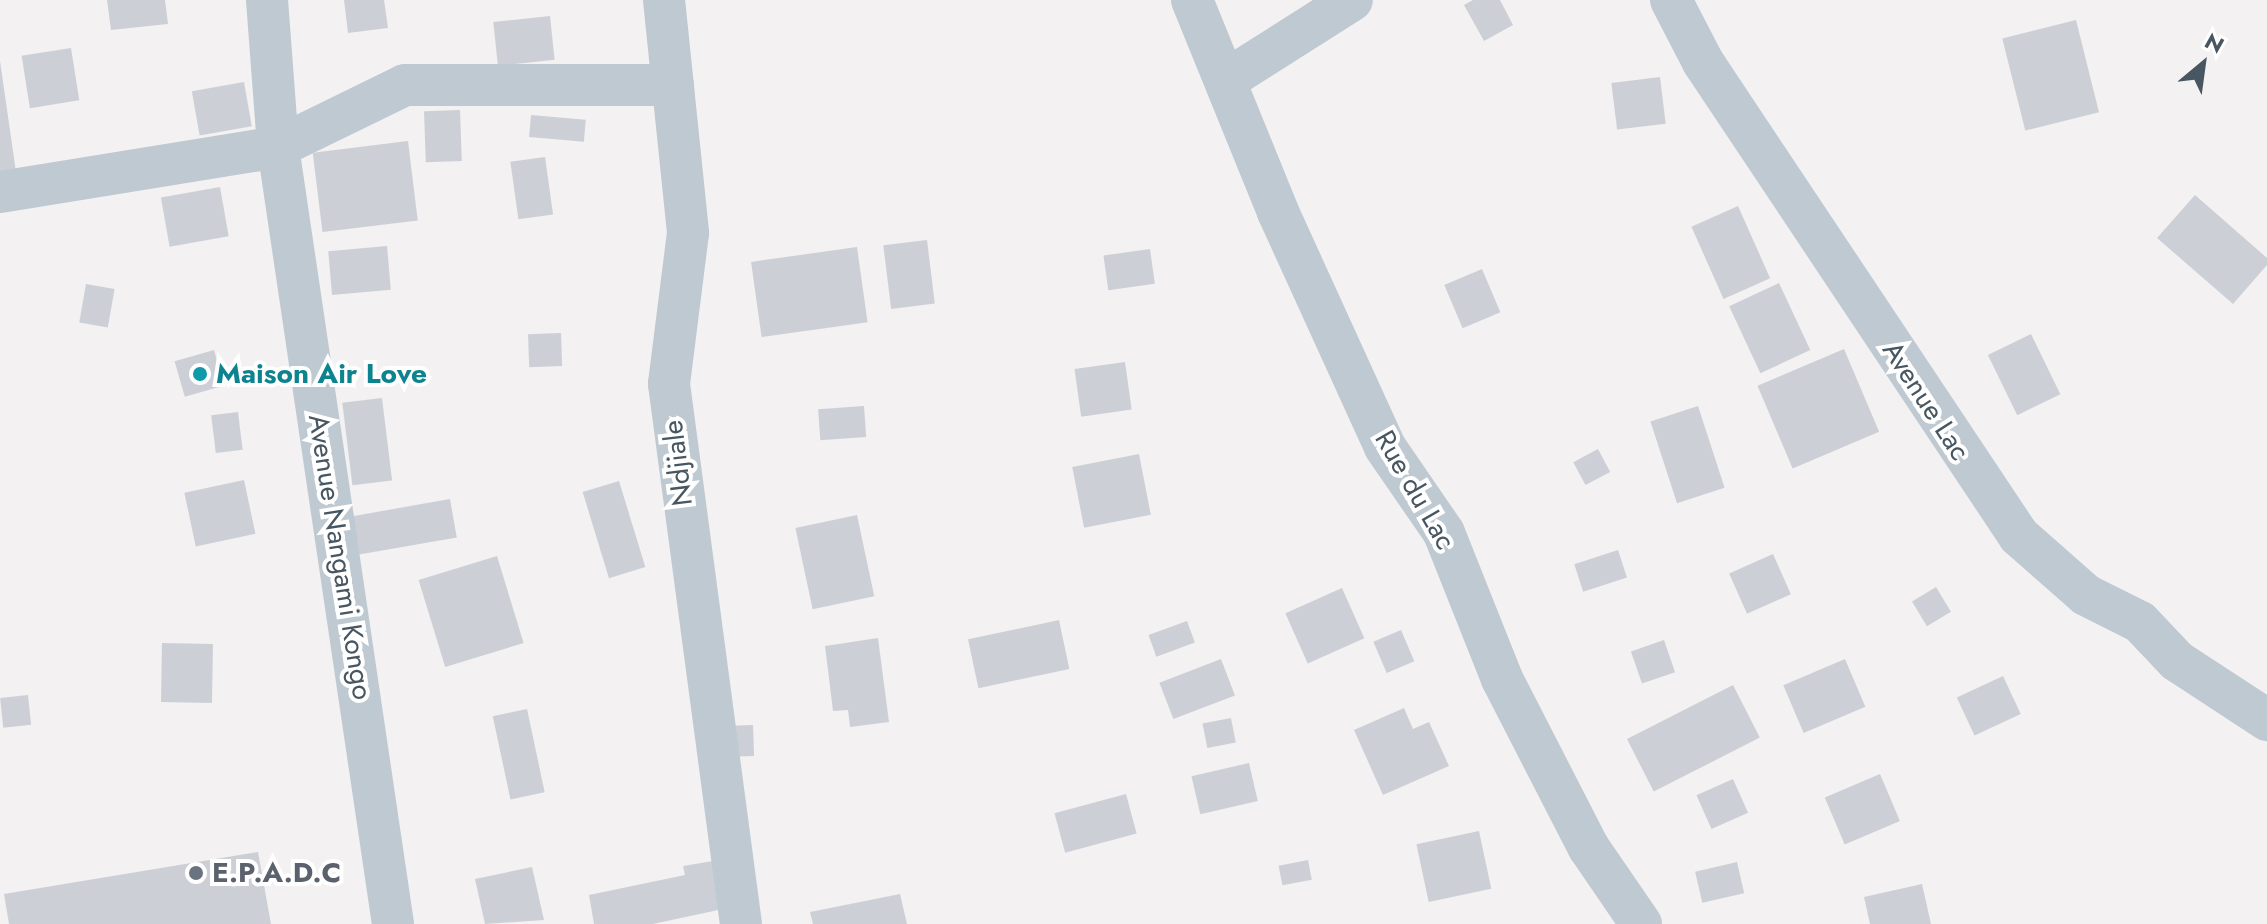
<!DOCTYPE html>
<style>
body{margin:0}
#map{position:relative;width:2267px;height:924px;overflow:hidden;background:#f3f1f1;font-family:Jost,sans-serif}
div>[style]{position:absolute}
[style*='--x']{left:calc(var(--x)*1px);top:calc(var(--y)*1px);width:calc(var(--w)*1px);rotate:calc(var(--a)*1deg)}
.building>*{inset:0;background:#ccd0d6;transform-origin:0 0}
.minor>*{height:42px;margin:-21px;padding:0 21px;transform-origin:21px;border-radius:21px;background:#bec9d1}
.dots>*{width:22px;height:22px;translate:-50% -50%;box-sizing:border-box;border:4px solid #fff;border-radius:50%}
span{translate:-50% -50%;white-space:nowrap;text-align:center;line-height:1.15;-webkit-text-stroke:8px #fff;paint-order:stroke}
.culture-label{font-size:28px;color:#0d838f;font-weight:700}
.left{translate:0 -50%;text-align:left}
.street-label{font-size:28px;color:#475660}
.worship-label{font-size:28px;color:#5b616d;font-weight:700}
.north{position:absolute;left:2163px;top:24px;width:80px;height:80px;-webkit-text-stroke:6px #fff;paint-order:stroke;rotate:29deg;font-size:22px;font-weight:700;line-height:32px;text-align:center;color:#475660}
.north::after{content:'';display:block;margin:auto;width:28px;height:36px;background:#475660;clip-path:polygon(50% 0,100% 100%,50% 72%,0 100%)}
</style>
<div id="map">
<div class="building">
<div style="clip-path:polygon(107px 0,165px 0,168px 24px,111px 30px)"></div>
<div style="clip-path:polygon(344px 0,384px 0,388px 28px,348px 33px)"></div>
<div style="clip-path:polygon(1473px 0,1500px 0,1513px 25px,1484px 41px,1464px 5px)"></div>
<div style="left:550px;top:16px;width:44px;height:57px;rotate:84deg"></div>
<div style="left:2076px;top:20px;width:95px;height:76px;rotate:76deg"></div>
<div style="left:71px;top:48px;width:53px;height:50px;rotate:81deg"></div>
<div style="clip-path:polygon(0 61px,17px 179px,0 181px)"></div>
<div style="left:1660px;top:77px;width:47px;height:49px;rotate:83deg"></div>
<div style="left:244px;top:82px;width:45px;height:53px;rotate:80deg"></div>
<div style="left:460px;top:110px;width:51px;height:36px;rotate:88deg"></div>
<div style="left:531px;top:115px;width:55px;height:22px;rotate:5deg"></div>
<div style="left:408px;top:141px;width:80px;height:96px;rotate:83deg"></div>
<div style="left:545px;top:157px;width:58px;height:35px;rotate:82deg"></div>
<div style="left:220px;top:187px;width:50px;height:60px;rotate:80deg"></div>
<div style="clip-path:polygon(2195px 195px,2267px 258px,2267px 265px,2233px 304px,2157px 238px)"></div>
<div style="left:1738px;top:206px;width:79px;height:51px;rotate:66deg"></div>
<div style="left:927px;top:240px;width:64px;height:44px;rotate:83deg"></div>
<div style="left:387px;top:246px;width:44px;height:59px;rotate:85deg"></div>
<div style="left:857px;top:247px;width:76px;height:107px;rotate:82deg"></div>
<div style="left:1150px;top:249px;width:35px;height:47px;rotate:82deg"></div>
<div style="left:1482px;top:269px;width:47px;height:41px;rotate:67deg"></div>
<div style="left:1779px;top:283px;width:74px;height:55px;rotate:65deg"></div>
<div style="left:86px;top:284px;width:29px;height:39px;rotate:10deg"></div>
<div style="left:561px;top:333px;width:33px;height:33px;rotate:88deg"></div>
<div style="left:2031px;top:334px;width:67px;height:48px;rotate:64deg"></div>
<div style="left:1844px;top:349px;width:90px;height:94px;rotate:67deg"></div>
<div style="left:214px;top:350px;width:37px;height:41px;rotate:74deg"></div>
<div style="left:1125px;top:362px;width:48px;height:51px;rotate:82deg"></div>
<div style="left:382px;top:398px;width:83px;height:40px;rotate:83deg"></div>
<div style="left:864px;top:406px;width:31px;height:46px;rotate:86deg"></div>
<div style="left:1698px;top:406px;width:86px;height:50px;rotate:72deg"></div>
<div style="left:238px;top:412px;width:38px;height:27px;rotate:83deg"></div>
<div style="left:1598px;top:449px;width:26px;height:28px;rotate:62deg"></div>
<div style="left:1139px;top:454px;width:62px;height:68px;rotate:79deg"></div>
<div style="left:244px;top:480px;width:55px;height:61px;rotate:78deg"></div>
<div style="left:619px;top:481px;width:90px;height:38px;rotate:73deg"></div>
<div style="left:450px;top:499px;width:39px;height:99px;rotate:80deg"></div>
<div style="left:857px;top:515px;width:83px;height:63px;rotate:78deg"></div>
<div style="left:1618px;top:550px;width:29px;height:46px;rotate:72deg"></div>
<div style="left:1773px;top:554px;width:44px;height:48px;rotate:66deg"></div>
<div style="left:497px;top:556px;width:91px;height:82px;rotate:73deg"></div>
<div style="left:1936px;top:587px;width:29px;height:28px;rotate:59deg"></div>
<div style="left:1342px;top:588px;width:55px;height:62px;rotate:66deg"></div>
<div style="left:1059px;top:620px;width:50px;height:93px;rotate:78deg"></div>
<div style="left:1187px;top:621px;width:23px;height:41px;rotate:70deg"></div>
<div style="left:1401px;top:630px;width:34px;height:30px;rotate:67deg"></div>
<div style="clip-path:polygon(878px 638px,889px 722px,850px 727px,848px 710px,833px 711px,825px 646px)"></div>
<div style="left:1664px;top:640px;width:34px;height:35px;rotate:71deg"></div>
<div style="left:162px;top:643px;width:51px;height:59px;rotate:1deg"></div>
<div style="left:1221px;top:659px;width:39px;height:66px;rotate:69deg"></div>
<div style="left:1845px;top:659px;width:52px;height:67px;rotate:67deg"></div>
<div style="left:2003px;top:676px;width:42px;height:51px;rotate:65deg"></div>
<div style="left:1733px;top:685px;width:59px;height:119px;rotate:63deg"></div>
<div style="left:28px;top:695px;width:30px;height:28px;rotate:84deg"></div>
<div style="clip-path:polygon(1404px 708px,1413px 729px,1429px 722px,1449px 766px,1383px 795px,1354px 730px)"></div>
<div style="left:527px;top:709px;width:85px;height:35px;rotate:78deg"></div>
<div style="left:1231px;top:718px;width:25px;height:29px;rotate:79deg"></div>
<div style="left:753px;top:725px;width:31px;height:23px;rotate:88deg"></div>
<div style="left:1249px;top:763px;width:39px;height:59px;rotate:77deg"></div>
<div style="left:1880px;top:774px;width:51px;height:60px;rotate:67deg"></div>
<div style="left:1733px;top:779px;width:37px;height:40px;rotate:66deg"></div>
<div style="left:1126px;top:794px;width:41px;height:74px;rotate:75deg"></div>
<div style="left:1479px;top:831px;width:59px;height:64px;rotate:78deg"></div>
<div style="clip-path:polygon(258px 852px,271px 924px,9px 924px,4px 894px)"></div>
<div style="left:1308px;top:860px;width:20px;height:30px;rotate:79deg"></div>
<div style="clip-path:polygon(713px 861px,723px 909px,653px 924px,594px 924px,589px 895px,685px 875px,683px 866px)"></div>
<div style="left:1737px;top:862px;width:32px;height:43px;rotate:77deg"></div>
<div style="clip-path:polygon(532px 867px,544px 920px,485px 924px,475px 879px)"></div>
<div style="clip-path:polygon(1922px 884px,1931px 924px,1870px 924px,1864px 897px)"></div>
<div style="clip-path:polygon(900px 894px,907px 924px,813px 924px,810px 912px)"></div>
</div>
<div class="minor">
<div style="--x:267;--y:0;--w:147;--a:85.7"></div>
<div style="--x:278;--y:147;--w:785;--a:81.58"></div>
<div style="--x:664;--y:0;--w:234;--a:84.1"></div>
<div style="--x:688;--y:233;--w:152;--a:97.2"></div>
<div style="--x:669;--y:384;--w:545;--a:82.41"></div>
<div style="--x:1192;--y:0;--w:229;--a:67.9"></div>
<div style="--x:1278;--y:212;--w:258;--a:65.5"></div>
<div style="--x:1385;--y:447;--w:104;--a:55.5"></div>
<div style="--x:1444;--y:533;--w:157;--a:68.3"></div>
<div style="--x:1502;--y:679;--w:190;--a:62.8"></div>
<div style="--x:1589;--y:848;--w:92;--a:55.6"></div>
<div style="--x:1671;--y:0;--w:70;--a:62.7"></div>
<div style="--x:1703;--y:62;--w:570;--a:56.31"></div>
<div style="--x:2019;--y:536;--w:89;--a:41.4"></div>
<div style="--x:2086;--y:595;--w:60;--a:26.6"></div>
<div style="--x:2140;--y:622;--w:54;--a:46.5"></div>
<div style="--x:2177;--y:661;--w:108;--a:33.2"></div>
<div style="--x:1226;--y:80;--w:149;--a:-32.4"></div>
<div style="--x:0;--y:192;--w:282;--a:-9.2"></div>
<div style="--x:278;--y:147;--w:141;--a:-26"></div>
<div style="--x:405;--y:85;--w:268;--a:0"></div>
</div>
<div class="dots">
<div style="left:200px;top:374px;background:#0f9aa8"></div>
<div style="left:196px;top:873px;background:#6b7280"></div>
</div>
<div class="culture-label">
<span class="left" style="left:216px;top:374px">Maison Air Love</span>
</div>
<div class="street-label">
<span style="left:1926px;top:401px;rotate:57deg">Avenue Lac</span>
<span style="left:678px;top:463px;rotate:-97deg">Ndjiale</span>
<span style="left:1415px;top:490px;rotate:60deg">Rue du Lac</span>
<span style="left:340px;top:557px;rotate:81deg">Avenue Nangami Kongo</span>
</div>
<div class="worship-label">
<span class="left" style="left:212px;top:873px">E.P.A.D.C</span>
</div>
<div class="north">N</div>
</div>
